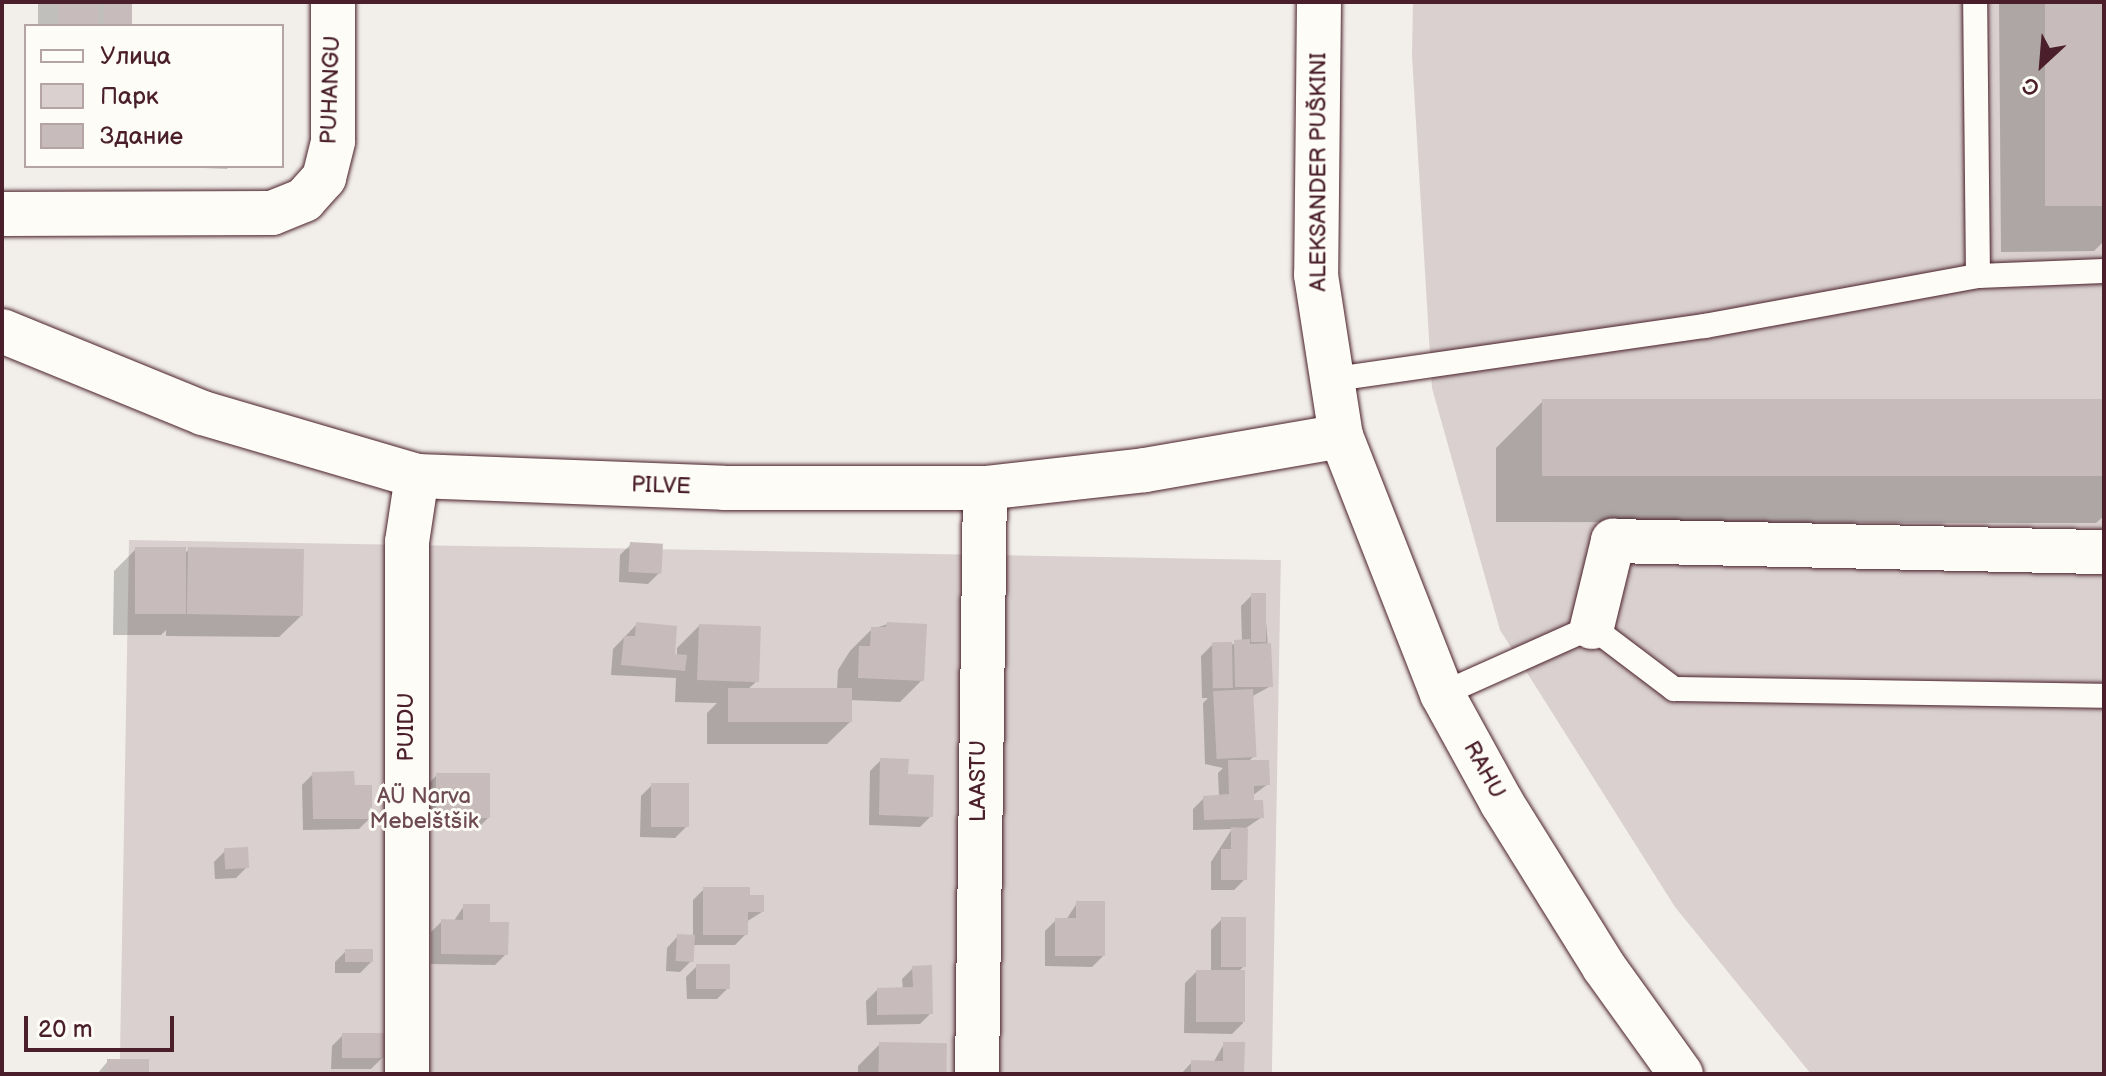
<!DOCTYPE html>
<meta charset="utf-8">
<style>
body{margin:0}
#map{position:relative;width:2106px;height:1076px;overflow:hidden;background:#f2efeb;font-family:"Balsamiq Sans",sans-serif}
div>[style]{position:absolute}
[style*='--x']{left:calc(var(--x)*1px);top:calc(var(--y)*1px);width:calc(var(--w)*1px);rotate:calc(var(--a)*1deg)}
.green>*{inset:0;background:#d9d0cf;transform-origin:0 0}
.shadow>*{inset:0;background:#0003;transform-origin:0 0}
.building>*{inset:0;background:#c8bbbb;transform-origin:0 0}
.roads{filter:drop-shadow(0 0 2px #4a1f2b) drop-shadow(0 0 2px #4a1f2b)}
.lane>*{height:24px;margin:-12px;padding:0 12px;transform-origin:12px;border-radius:12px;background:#fdfcf7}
.street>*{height:44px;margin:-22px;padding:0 22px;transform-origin:22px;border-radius:22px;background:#fdfcf7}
.secondary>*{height:44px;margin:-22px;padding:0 22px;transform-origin:22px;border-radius:22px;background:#fdfcf7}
span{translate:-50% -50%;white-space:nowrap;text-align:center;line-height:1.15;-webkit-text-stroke:6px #fdfcf7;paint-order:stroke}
.street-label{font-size:22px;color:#4a1f2b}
.park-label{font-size:22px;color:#6e4b54}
.frame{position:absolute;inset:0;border:4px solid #4a1f2b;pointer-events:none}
.legend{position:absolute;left:24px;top:24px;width:260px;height:144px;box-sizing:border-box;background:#fdfcf7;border:2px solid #b5a4a5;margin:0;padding:10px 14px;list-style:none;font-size:24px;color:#4a1f2b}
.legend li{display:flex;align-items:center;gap:16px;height:40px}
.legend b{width:40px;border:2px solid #b5a4a5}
.north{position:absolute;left:2002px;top:24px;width:80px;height:80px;-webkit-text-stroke:6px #fdfcf7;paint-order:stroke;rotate:206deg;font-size:22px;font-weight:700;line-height:32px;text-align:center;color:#4a1f2b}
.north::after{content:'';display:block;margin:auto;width:28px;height:36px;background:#4a1f2b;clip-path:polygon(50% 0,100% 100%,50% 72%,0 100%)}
.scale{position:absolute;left:24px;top:1016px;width:150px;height:36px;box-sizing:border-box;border:4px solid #4a1f2b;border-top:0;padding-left:10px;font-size:24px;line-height:28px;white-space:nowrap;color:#4a1f2b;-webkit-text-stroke:6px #fdfcf7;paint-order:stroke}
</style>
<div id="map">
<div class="green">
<div style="clip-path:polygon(1413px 2px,2104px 2px,2104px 1074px,1811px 1074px,1675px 907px,1500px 630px,1432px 388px,1412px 56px)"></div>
<div style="left:129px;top:540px;width:1152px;height:534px;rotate:1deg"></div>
</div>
<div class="shadow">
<div style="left:38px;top:2px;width:92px;height:24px"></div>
<div style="clip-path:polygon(1999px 2px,2104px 2px,2104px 241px,2094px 251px,2001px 252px)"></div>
<div style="clip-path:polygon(156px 166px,229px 166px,227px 169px)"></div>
<div style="clip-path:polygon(1543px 401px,2104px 402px,2104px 516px,2096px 523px,1496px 522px,1496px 448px)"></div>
<div style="clip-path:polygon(631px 544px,659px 573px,648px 584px,619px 582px,620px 555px)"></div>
<div style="clip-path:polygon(136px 549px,184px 555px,189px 549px,302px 615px,279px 637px,166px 636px,166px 630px,161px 635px,113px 635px,114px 571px)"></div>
<div style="clip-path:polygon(1252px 595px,1264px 595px,1271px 686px,1251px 697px,1254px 756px,1248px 762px,1268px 784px,1252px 796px,1262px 817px,1246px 828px,1245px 879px,1234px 890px,1211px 890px,1211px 862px,1232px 829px,1193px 830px,1193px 809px,1204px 798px,1219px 797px,1218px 773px,1223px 768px,1205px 764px,1203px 703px,1208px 698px,1202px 698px,1201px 656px,1212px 645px,1242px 644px,1241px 606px)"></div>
<div style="clip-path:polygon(637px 624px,677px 656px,677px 648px,699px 626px,757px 681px,747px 690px,837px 690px,838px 670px,850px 651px,872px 629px,888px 624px,922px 680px,900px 702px,850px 700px,850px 722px,827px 744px,707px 744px,707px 713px,717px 703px,675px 702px,676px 678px,611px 675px,613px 649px)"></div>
<div style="clip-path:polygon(881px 760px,931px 816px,920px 827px,869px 825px,870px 771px)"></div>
<div style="clip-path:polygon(313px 774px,353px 787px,370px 818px,359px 829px,303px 830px,302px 785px)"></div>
<div style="clip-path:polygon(437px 775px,488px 818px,477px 829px,426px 828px,426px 786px)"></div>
<div style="clip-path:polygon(652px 785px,686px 827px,675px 838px,640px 837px,641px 796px)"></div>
<div style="clip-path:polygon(225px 851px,247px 867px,236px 878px,215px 879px,214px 862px)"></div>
<div style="clip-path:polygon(704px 889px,748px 897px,762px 912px,746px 922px,746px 934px,735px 945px,692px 945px,691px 961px,680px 972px,666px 971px,667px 948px,678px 936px,693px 937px,693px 900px)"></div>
<div style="clip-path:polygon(1077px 903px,1103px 956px,1092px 967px,1045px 966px,1045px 931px,1056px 920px,1066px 920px)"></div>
<div style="clip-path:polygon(464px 906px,488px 924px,506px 954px,495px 965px,431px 964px,431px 932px,442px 921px,453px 922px)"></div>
<div style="clip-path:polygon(1222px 919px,1243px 967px,1238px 972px,1243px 1023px,1232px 1034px,1184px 1033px,1185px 983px,1196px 972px,1211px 972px,1211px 930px)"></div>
<div style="clip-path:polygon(346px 951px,371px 962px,360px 973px,335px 973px,335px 962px)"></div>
<div style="clip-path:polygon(697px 966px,728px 988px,717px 999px,687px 999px,686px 977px)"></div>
<div style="clip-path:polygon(913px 968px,931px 1013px,920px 1024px,867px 1025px,866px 1001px,877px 990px,903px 989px,902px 979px)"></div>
<div style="clip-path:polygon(343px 1035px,382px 1058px,371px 1069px,331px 1069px,332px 1046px)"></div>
<div style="clip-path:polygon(880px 1044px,944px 1074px,858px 1074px,858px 1066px)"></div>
<div style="clip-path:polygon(1224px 1044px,1242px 1074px,1181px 1074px,1192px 1062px,1213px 1063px)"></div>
<div style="clip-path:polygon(108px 1061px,147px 1074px,97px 1074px)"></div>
</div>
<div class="building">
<div style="left:58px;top:2px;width:40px;height:24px"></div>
<div style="left:104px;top:2px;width:28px;height:24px"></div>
<div style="left:2045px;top:2px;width:59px;height:204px"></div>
<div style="left:1542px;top:399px;width:562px;height:77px"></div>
<div style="left:630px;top:542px;width:33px;height:30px;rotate:3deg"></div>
<div style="left:135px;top:547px;width:51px;height:67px"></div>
<div style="left:188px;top:547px;width:116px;height:67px;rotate:1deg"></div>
<div style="left:1251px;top:593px;width:15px;height:49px"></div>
<div style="clip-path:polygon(636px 622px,677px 626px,675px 654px,687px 655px,685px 671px,621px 665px,624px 636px,635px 636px)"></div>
<div style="clip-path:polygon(887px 622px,927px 624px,924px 681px,858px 678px,859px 646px,870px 646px,871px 627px,886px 627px)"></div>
<div style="left:699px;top:624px;width:62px;height:56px;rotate:2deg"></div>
<div style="clip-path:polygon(1250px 639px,1250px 644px,1271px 643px,1273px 687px,1235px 687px,1234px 640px)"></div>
<div style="left:1232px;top:642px;width:46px;height:20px;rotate:89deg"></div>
<div style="left:852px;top:688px;width:34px;height:124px;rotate:90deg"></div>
<div style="left:1253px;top:689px;width:68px;height:40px;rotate:87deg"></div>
<div style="clip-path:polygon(880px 758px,909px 759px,908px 774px,934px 775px,933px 817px,879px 815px)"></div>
<div style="clip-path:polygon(1228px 760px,1269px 760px,1270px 785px,1254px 786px,1254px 800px,1263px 800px,1264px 818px,1204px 820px,1203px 796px,1229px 794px)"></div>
<div style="clip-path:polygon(354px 771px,355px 785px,372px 785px,372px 819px,313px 819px,312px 772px)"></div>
<div style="left:436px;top:773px;width:54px;height:45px"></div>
<div style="left:651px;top:783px;width:38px;height:44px"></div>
<div style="clip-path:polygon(1231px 827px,1248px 828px,1247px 880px,1221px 880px,1221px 849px,1231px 849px)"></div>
<div style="left:248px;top:847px;width:21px;height:24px;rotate:87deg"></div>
<div style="clip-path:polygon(703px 887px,750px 887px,750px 895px,764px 895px,764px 912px,748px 912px,748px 935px,703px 935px)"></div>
<div style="clip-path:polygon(1076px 901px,1105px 901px,1105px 956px,1055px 956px,1055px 918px,1076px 918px)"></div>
<div style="clip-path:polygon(463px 904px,490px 904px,490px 922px,509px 922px,508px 955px,441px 954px,441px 919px,463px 920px)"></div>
<div style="left:1221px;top:917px;width:25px;height:50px"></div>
<div style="left:677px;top:934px;width:18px;height:27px;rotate:3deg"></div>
<div style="left:345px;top:949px;width:28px;height:13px"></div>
<div style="left:696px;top:964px;width:34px;height:25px"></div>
<div style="clip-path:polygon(932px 965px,933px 1014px,877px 1015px,877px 988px,913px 987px,912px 966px)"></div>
<div style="left:1196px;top:970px;width:49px;height:52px"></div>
<div style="left:342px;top:1033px;width:42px;height:25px"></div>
<div style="left:879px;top:1042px;width:68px;height:32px;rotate:1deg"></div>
<div style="clip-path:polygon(1223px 1042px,1245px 1042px,1244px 1074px,1191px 1074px,1191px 1060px,1223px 1061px)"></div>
<div style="left:107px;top:1059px;width:42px;height:15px"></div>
</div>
<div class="roads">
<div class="lane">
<div style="--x:1978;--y:276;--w:126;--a:-2.3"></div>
<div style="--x:1329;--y:380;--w:380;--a:-8.2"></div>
<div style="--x:1705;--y:326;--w:278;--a:-10.4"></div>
<div style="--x:1978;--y:276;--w:274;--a:-90.6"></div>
<div style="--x:1442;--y:694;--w:164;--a:-24.1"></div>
<div style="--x:1592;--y:627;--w:103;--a:37.1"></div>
<div style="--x:1674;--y:689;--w:430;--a:0.9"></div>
</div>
<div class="street">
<div style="--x:2;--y:214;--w:270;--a:-0.2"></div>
<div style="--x:272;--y:213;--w:35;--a:-22"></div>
<div style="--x:304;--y:200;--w:30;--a:-48"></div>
<div style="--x:324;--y:178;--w:38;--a:-76"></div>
<div style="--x:333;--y:141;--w:139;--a:-90"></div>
<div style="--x:2;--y:331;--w:217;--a:22.2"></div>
<div style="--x:203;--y:413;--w:223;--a:16.4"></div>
<div style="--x:417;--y:476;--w:307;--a:2.2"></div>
<div style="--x:724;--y:488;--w:261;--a:0"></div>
<div style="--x:985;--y:488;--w:161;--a:-6.4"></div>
<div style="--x:1145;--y:470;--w:199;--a:-9.8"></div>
<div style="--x:1592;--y:627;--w:89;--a:-76.3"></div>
<div style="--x:1613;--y:541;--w:491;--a:1.3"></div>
<div style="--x:407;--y:1074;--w:532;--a:-90"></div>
<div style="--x:407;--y:542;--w:67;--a:-81.4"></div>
<div style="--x:977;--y:1074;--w:586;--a:-89.22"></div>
</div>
<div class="secondary">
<div style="--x:1319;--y:2;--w:273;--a:90.6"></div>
<div style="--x:1316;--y:275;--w:163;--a:81.2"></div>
<div style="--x:1341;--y:436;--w:277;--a:68.6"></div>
<div style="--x:1442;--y:694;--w:124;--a:61.2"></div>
<div style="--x:1502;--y:803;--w:193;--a:58.1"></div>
<div style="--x:1604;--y:967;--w:132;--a:54.3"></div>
</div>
</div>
<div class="street-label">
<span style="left:331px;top:90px;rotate:-88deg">PUHANGU</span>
<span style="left:1319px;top:172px;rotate:-90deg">ALEKSANDER PUŠKINI</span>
<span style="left:661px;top:486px;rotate:2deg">PILVE</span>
<span style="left:407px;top:727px;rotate:-90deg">PUIDU</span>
<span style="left:1484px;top:770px;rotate:61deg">RAHU</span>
<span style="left:979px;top:781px;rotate:-90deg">LAASTU</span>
</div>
<div class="park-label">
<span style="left:424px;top:809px">AÜ Narva<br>Mebelštšik</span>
</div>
<div class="frame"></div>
<ul class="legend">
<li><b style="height:10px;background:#fdfcf7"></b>Улица</li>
<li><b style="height:22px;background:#d9d0cf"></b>Парк</li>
<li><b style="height:22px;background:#c8bbbb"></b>Здание</li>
</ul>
<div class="north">С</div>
<div class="scale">20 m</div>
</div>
